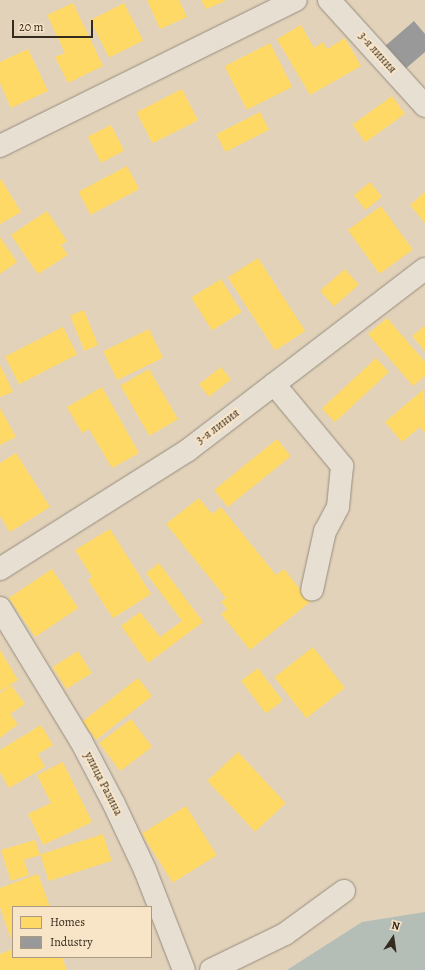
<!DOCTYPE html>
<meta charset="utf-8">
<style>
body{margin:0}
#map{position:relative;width:425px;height:970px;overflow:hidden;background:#e2d2ba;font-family:Alegreya,serif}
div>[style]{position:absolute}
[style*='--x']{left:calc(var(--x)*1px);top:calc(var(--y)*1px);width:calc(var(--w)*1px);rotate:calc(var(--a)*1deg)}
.water>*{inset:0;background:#b5beb6}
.homes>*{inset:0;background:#ffd966;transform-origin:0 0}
.industry>*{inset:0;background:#999}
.roads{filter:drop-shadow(0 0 1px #968c7e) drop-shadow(0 0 1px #968c7e)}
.minor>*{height:22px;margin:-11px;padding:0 11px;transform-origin:11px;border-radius:11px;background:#e7dfd2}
span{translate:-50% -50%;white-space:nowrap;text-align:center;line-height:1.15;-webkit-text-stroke:4px #f8e4c6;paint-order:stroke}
.street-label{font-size:12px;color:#342a1e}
.legend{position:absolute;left:12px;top:906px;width:140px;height:52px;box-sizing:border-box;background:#f8e4c6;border:1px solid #aa9a83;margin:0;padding:5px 7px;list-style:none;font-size:12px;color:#342a1e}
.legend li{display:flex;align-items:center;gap:8px;height:20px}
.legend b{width:20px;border:1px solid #aa9a83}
.north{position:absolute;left:373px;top:918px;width:40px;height:40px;-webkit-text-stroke:3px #f8e4c6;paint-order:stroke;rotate:13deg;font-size:11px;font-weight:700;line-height:16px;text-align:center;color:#342a1e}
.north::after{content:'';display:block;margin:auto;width:14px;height:18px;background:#342a1e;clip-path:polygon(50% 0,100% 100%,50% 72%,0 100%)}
.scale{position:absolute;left:12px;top:20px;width:81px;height:18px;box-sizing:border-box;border:2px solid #342a1e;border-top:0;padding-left:5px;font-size:12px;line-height:14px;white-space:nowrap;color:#342a1e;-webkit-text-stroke:3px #f8e4c6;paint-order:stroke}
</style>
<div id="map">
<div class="water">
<div style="clip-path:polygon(425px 912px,425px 970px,287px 970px,362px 922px)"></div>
</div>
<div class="homes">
<div style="clip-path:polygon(147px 0,179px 0,187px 17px,160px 29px)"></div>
<div style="clip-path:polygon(201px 0,224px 0,225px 1px,206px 9px)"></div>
<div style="clip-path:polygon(73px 3px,103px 66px,68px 83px,55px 57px,65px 53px,47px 15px)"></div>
<div style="left:124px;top:3px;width:42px;height:38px;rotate:63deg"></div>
<div style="clip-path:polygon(301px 25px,314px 48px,323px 42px,327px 49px,345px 38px,361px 66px,310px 95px,277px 39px)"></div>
<div style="left:270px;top:43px;width:49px;height:51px;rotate:63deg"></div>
<div style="clip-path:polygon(28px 49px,48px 91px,11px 108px,0 83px,0 62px)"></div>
<div style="left:182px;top:89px;width:35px;height:51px;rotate:63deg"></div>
<div style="left:392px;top:96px;width:22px;height:49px;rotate:54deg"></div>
<div style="left:260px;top:112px;width:20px;height:49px;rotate:63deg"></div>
<div style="left:111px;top:125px;width:29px;height:26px;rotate:63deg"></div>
<div style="left:127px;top:166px;width:26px;height:55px;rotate:62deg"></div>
<div style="clip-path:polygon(1px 179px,21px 212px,0 224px,0 180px)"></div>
<div style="left:370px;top:182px;width:19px;height:21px;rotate:51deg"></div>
<div style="clip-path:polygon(425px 192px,425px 223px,410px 205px)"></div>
<div style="left:381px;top:206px;width:54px;height:41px;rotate:54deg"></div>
<div style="clip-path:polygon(47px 211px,67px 241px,61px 245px,68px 255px,38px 274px,11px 235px)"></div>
<div style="clip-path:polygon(0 237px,17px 262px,0 274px)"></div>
<div style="left:258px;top:258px;width:87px;height:36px;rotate:57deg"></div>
<div style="left:345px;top:269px;width:21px;height:33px;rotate:49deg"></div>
<div style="left:221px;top:279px;width:39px;height:35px;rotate:58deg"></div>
<div style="left:84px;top:310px;width:38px;height:15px;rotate:68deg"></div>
<div style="clip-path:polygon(387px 318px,425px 362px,425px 376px,413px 386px,368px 334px)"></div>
<div style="clip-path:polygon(425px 326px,425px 351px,412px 336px)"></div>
<div style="left:63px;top:327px;width:31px;height:65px;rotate:63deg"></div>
<div style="left:149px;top:329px;width:32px;height:51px;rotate:64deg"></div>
<div style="left:376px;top:358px;width:19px;height:74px;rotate:47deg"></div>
<div style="clip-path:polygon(0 365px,13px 392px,0 397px)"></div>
<div style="left:221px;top:367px;width:16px;height:28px;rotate:52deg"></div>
<div style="left:149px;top:369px;width:58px;height:33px;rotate:60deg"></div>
<div style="clip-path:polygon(102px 387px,139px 453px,112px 468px,89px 429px,82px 433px,67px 407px)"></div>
<div style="clip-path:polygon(424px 389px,425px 433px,420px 427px,402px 442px,385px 422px)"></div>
<div style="clip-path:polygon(0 408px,16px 437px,0 445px)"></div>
<div style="left:277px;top:439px;width:22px;height:81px;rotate:51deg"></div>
<div style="clip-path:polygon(16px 453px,50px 507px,10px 532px,0 516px,0 463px)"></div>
<div style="clip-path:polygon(199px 498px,212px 514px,221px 507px,276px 575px,284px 569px,310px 602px,250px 650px,221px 614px,227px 609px,221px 602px,226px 598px,166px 524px)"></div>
<div style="clip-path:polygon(110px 529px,151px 594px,113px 618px,88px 580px,92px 577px,75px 550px)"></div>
<div style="clip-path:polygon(159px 563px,203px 622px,148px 663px,121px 626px,140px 612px,160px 637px,182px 621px,146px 573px)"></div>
<div style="left:52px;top:569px;width:47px;height:52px;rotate:56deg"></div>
<div style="left:313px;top:647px;width:52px;height:49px;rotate:52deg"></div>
<div style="clip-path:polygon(0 650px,18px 680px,0 691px)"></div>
<div style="left:78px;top:651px;width:26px;height:30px;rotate:58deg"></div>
<div style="left:258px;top:668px;width:41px;height:21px;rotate:53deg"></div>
<div style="left:138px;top:678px;width:23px;height:71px;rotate:52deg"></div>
<div style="clip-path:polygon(11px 685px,25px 704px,10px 714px,18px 724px,0 738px,0 693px)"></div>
<div style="left:131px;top:719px;width:35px;height:40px;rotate:53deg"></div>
<div style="clip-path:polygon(41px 725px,53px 745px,38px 754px,45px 767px,9px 788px,0 772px,0 750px)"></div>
<div style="left:238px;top:752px;width:70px;height:42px;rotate:47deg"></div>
<div style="clip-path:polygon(63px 762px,92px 822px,43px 845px,28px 814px,51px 803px,37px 775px)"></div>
<div style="left:186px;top:806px;width:58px;height:52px;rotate:58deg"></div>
<div style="left:103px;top:834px;width:28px;height:66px;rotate:72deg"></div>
<div style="clip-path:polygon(35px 840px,40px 855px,24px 860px,29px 875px,11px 881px,1px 850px)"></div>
<div style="clip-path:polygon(38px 874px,50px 907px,13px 907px,13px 938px,11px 939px,0 907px,0 888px)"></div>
<div style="clip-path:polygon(13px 949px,13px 957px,62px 957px,67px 970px,0 970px,0 954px)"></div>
</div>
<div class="industry">
<div style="clip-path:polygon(414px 21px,425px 34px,425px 52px,404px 70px,384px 47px)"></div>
</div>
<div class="roads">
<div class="minor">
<div style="--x:329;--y:0;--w:143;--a:47.8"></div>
<div style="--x:0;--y:146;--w:330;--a:-26.3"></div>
<div style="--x:274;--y:384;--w:107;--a:50.3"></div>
<div style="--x:342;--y:466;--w:41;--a:95.6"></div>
<div style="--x:338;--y:507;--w:27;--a:118"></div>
<div style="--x:325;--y:531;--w:60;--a:102.4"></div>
<div style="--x:0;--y:569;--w:222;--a:-32.3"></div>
<div style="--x:188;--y:450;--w:298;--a:-37.4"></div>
<div style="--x:0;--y:608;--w:156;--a:58.7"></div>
<div style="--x:81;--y:741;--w:71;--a:62.4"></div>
<div style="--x:114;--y:804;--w:73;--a:64.8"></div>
<div style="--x:145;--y:870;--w:107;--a:68.7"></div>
<div style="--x:211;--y:970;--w:82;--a:-25.9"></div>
<div style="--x:285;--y:934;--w:73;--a:-36.1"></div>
</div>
</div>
<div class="street-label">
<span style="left:377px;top:53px;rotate:48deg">3-я линия</span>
<span style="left:218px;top:427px;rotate:-37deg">3-я линия</span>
<span style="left:103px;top:784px;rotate:63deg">улица Разина</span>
</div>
<ul class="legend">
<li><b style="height:11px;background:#ffd966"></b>Homes</li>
<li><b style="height:11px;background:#999"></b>Industry</li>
</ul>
<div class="north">N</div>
<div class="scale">20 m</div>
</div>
